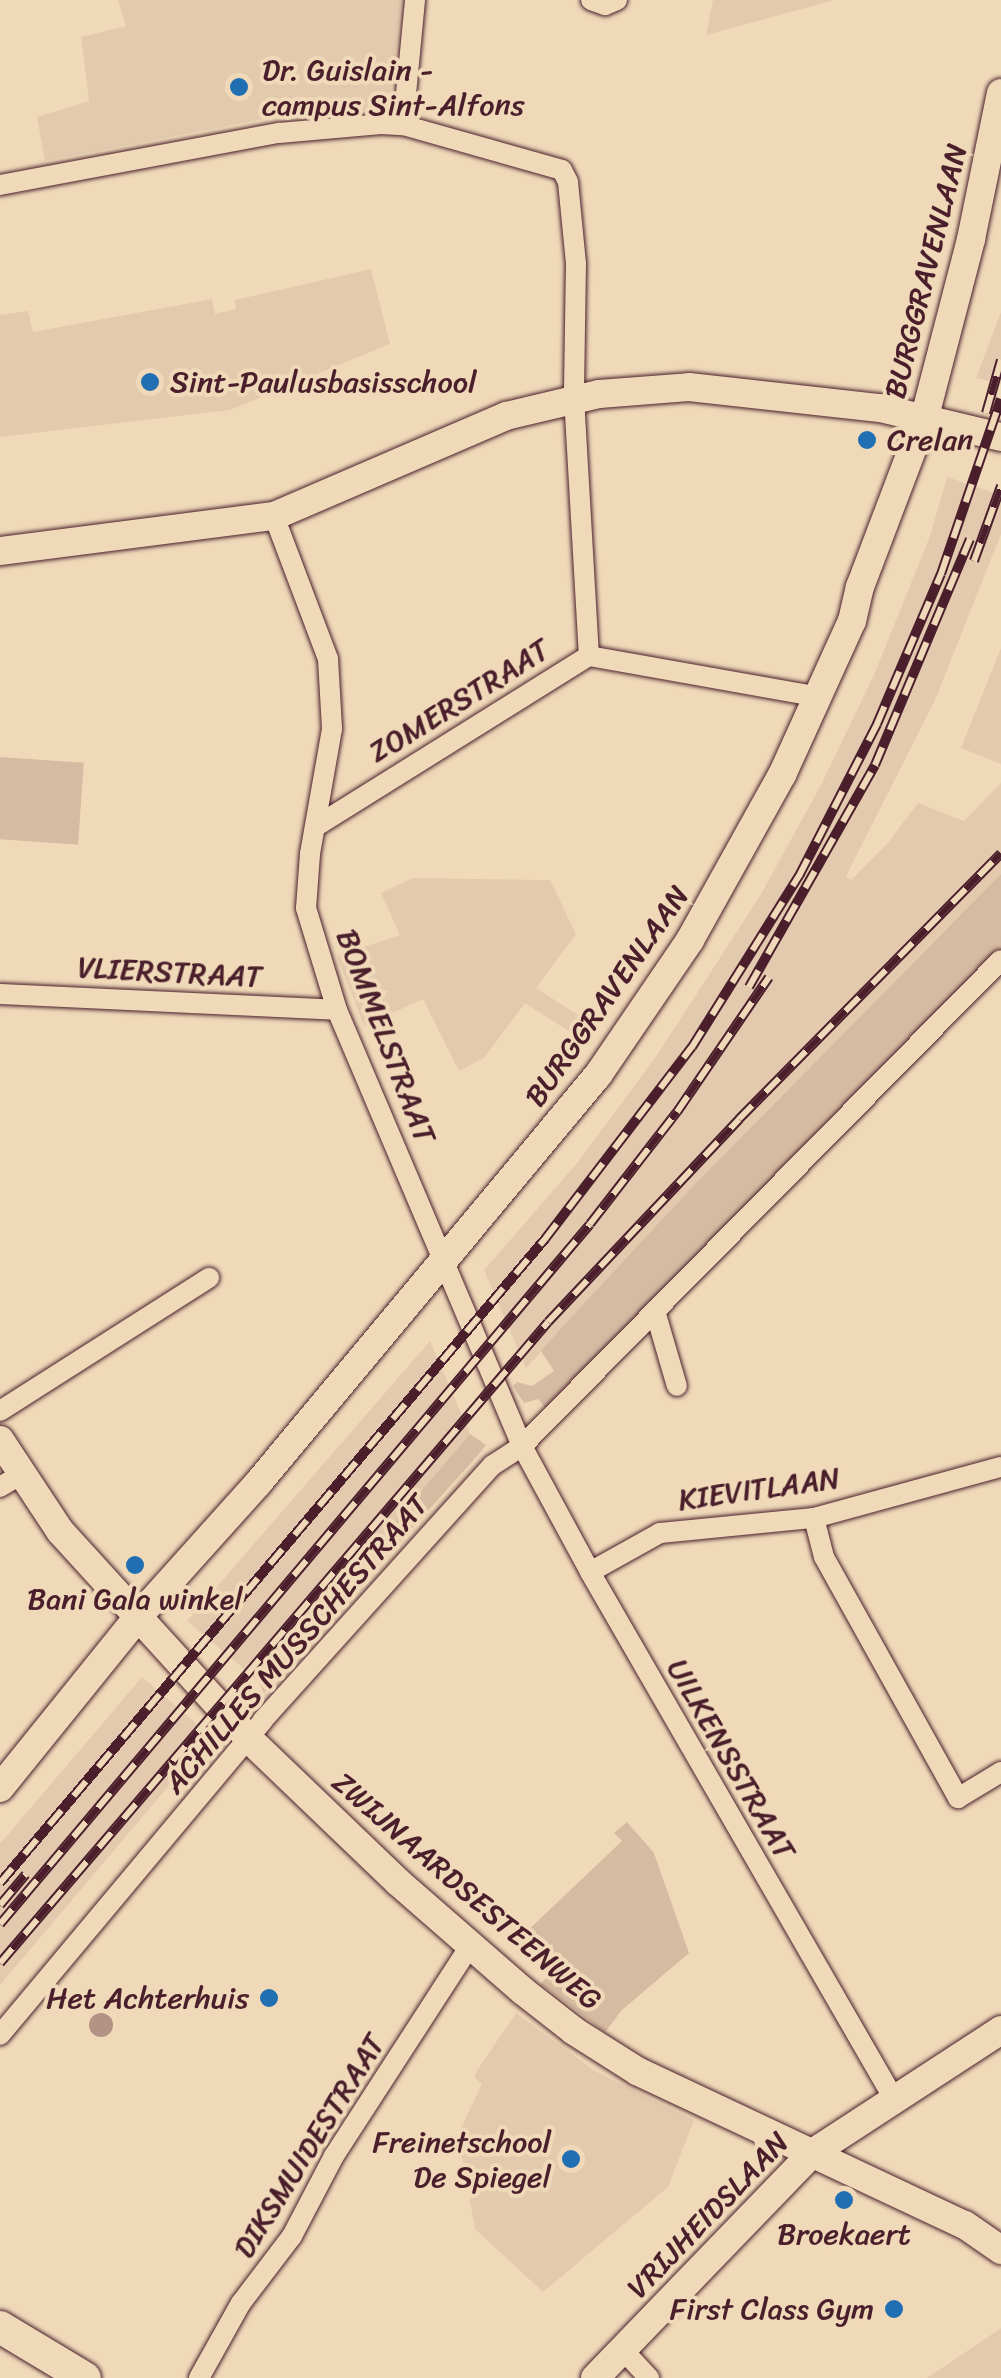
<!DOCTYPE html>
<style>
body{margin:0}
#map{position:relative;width:1001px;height:2378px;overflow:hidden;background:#f0d9b9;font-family:Sriracha,sans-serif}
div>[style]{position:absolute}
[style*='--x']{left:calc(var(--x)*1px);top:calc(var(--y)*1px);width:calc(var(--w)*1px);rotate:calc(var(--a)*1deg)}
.built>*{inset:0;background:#e3caae}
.green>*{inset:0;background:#d5bba1;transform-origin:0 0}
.water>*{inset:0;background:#b39484}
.round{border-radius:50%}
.roads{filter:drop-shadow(0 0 2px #4a1f2b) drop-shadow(0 0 2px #4a1f2b)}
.street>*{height:20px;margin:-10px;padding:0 10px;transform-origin:10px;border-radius:10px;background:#f0d9b9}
.secondary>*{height:28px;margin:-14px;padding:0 14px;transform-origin:14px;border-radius:14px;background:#f0d9b9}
.primary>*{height:32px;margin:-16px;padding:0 16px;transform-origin:16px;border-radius:16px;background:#f0d9b9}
.rail>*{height:10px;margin-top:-5px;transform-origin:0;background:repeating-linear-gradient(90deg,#f0d9b9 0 19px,#4a1f2b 0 38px);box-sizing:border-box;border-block:2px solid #4a1f2b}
.dots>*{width:28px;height:28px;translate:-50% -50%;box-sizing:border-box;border:5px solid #f0d9b9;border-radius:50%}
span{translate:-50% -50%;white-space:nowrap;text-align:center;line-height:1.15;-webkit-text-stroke:8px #f0d9b9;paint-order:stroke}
.poi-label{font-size:30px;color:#4a1f2b}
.left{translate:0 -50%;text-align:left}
.right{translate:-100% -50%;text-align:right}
.street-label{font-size:30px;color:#4a1f2b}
</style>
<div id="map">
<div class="built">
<div style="clip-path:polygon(118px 0,401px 0,389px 109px,295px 113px,45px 161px,37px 117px,89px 101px,81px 37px,126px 26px)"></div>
<div style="clip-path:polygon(713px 0,835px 0,706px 35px)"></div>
<div style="clip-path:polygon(371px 269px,390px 344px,230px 410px,0 437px,0 315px,28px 311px,33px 332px,212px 299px,215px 314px,236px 309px,235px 300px)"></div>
<div style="clip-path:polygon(1001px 312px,1001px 384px,976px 378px)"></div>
<div style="clip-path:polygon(947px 477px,1001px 495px,1001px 534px,935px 700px,846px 876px,851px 880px,887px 844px,918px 803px,964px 821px,1001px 783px,1001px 874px,697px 1182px,526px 1368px,484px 1270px,578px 1162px,655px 1058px,760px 896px,821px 785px,874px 675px,930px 536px)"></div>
<div style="clip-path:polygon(1001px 648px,1001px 764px,961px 748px)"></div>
<div style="clip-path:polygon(413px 878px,550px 880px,576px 934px,536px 988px,595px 1026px,584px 1041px,525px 1003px,484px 1058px,459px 1071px,423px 999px,364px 1026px,337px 956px,400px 935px,381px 893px)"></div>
<div style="clip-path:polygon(430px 1341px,470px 1434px,258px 1681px,187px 1621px)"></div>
<div style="clip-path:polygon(142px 1677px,211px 1736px,0 1985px,0 1844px)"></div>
<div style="clip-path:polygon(516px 2013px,595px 2071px,694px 2120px,668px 2187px,543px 2292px,475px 2229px,458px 2134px,482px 2084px,474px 2077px,478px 2069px)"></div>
<div style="clip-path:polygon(1001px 2328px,1001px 2378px,927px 2378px,985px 2339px)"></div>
</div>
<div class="green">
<div style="left:0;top:757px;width:84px;height:82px;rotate:4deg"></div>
<div style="clip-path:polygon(1001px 874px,1001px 953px,549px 1412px,538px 1399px,524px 1403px,513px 1386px,517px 1382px,532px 1386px,554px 1371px,541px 1351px,565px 1324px,697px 1182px)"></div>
<div style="clip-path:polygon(470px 1434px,486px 1445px,478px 1455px,264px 1693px,258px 1681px)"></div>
<div style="clip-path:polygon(627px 1822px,654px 1853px,689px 1953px,622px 2010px,605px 2032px,541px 1984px,554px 1968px,523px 1935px,622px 1841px,614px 1833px)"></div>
</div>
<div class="water">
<div class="round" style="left:89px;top:2013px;width:24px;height:24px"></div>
</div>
<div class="roads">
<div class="street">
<div style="--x:591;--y:0;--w:15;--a:20"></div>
<div style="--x:605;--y:5;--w:13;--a:-23"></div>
<div style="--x:403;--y:125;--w:126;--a:-84.5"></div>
<div style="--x:0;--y:185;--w:284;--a:-10.6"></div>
<div style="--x:279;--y:133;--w:102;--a:-5"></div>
<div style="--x:381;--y:124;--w:22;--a:3"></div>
<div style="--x:403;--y:125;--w:165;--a:15.8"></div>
<div style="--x:562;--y:170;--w:13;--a:63"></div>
<div style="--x:568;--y:182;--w:81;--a:84.4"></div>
<div style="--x:576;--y:263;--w:134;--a:90.9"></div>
<div style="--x:574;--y:397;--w:259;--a:86.7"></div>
<div style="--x:274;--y:516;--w:153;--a:69.3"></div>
<div style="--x:328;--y:659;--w:70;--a:86.7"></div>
<div style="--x:332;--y:729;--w:127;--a:100"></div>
<div style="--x:310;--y:854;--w:54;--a:94.2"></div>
<div style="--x:306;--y:908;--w:107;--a:73.1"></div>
<div style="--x:337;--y:1010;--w:474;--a:67"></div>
<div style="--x:522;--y:1446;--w:143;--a:61.6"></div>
<div style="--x:590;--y:1572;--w:608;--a:60.02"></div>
<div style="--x:315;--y:827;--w:323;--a:-32"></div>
<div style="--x:589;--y:656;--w:235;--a:10.1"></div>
<div style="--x:0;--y:994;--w:337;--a:2.7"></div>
<div style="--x:655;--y:1311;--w:78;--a:73.7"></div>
<div style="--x:0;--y:1411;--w:248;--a:-32.5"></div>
<div style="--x:0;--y:1487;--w:26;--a:-31"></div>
<div style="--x:814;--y:1518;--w:40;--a:75.6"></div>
<div style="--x:824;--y:1557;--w:276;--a:60.9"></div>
<div style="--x:958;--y:1798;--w:50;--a:-31.2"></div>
<div style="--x:590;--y:1572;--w:80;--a:-29.1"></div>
<div style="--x:660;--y:1533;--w:155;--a:-5.6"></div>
<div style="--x:814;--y:1518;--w:194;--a:-15.3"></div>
<div style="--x:0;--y:2035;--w:410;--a:-50.1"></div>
<div style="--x:263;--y:1720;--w:343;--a:-48"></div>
<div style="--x:493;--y:1465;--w:35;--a:-33"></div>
<div style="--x:522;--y:1446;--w:682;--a:-45.42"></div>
<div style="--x:622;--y:2349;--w:40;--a:47"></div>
<div style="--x:199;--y:2378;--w:86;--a:-60.8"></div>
<div style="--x:241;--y:2303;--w:84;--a:-52.7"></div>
<div style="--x:292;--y:2236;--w:90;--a:-62.3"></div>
<div style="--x:334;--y:2156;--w:250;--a:-57.1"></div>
</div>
<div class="secondary">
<div style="--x:0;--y:551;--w:276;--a:-7.3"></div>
<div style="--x:274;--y:516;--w:253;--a:-23.3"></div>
<div style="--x:506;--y:416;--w:96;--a:-13.3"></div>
<div style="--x:599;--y:394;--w:90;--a:-4.4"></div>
<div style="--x:689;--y:387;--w:192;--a:6.3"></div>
<div style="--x:880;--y:408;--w:124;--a:13.5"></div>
<div style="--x:0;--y:1440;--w:109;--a:56.6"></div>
<div style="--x:60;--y:1531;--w:282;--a:47.7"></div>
<div style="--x:250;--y:1740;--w:205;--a:43.8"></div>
<div style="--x:398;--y:1882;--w:166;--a:41.1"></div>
<div style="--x:523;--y:1991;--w:65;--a:38.1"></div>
<div style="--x:574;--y:2031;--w:75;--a:32.4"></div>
<div style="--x:637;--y:2071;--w:362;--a:25.2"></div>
<div style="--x:965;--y:2225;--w:44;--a:34.8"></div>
<div style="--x:0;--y:1788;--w:218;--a:-51.1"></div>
<div style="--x:137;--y:1618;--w:183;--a:-48.1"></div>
<div style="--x:259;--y:1482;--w:530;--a:-50.21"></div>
<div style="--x:598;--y:1075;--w:163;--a:-55.7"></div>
<div style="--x:690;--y:940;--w:189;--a:-60.9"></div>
<div style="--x:782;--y:775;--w:169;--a:-65.6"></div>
<div style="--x:852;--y:621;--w:35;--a:-77"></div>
<div style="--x:860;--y:587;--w:183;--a:-69.2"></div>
<div style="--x:925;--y:416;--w:183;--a:-75.4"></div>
<div style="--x:971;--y:239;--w:149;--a:-78.4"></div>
<div style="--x:595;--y:2378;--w:311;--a:-46"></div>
<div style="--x:811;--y:2154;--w:227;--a:-33.1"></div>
</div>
<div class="primary">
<div style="--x:0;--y:2327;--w:99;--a:31"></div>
</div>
</div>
<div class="rail">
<div style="--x:986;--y:413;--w:55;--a:-74.2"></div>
<div style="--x:974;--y:561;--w:80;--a:-70.2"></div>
<div style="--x:749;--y:987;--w:255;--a:-60.4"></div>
<div style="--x:875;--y:765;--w:245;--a:-67.2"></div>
<div style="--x:0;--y:1883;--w:844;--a:-49.76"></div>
<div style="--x:545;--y:1239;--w:242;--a:-52.6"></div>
<div style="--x:692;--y:1047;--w:202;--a:-58"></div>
<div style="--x:799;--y:876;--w:171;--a:-62.8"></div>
<div style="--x:877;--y:724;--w:163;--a:-66.9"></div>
<div style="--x:941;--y:574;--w:185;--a:-71.1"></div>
<div style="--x:0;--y:1905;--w:40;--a:-50"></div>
<div style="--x:0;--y:1924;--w:915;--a:-49.87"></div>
<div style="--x:590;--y:1224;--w:142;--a:-52.2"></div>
<div style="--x:677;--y:1112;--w:163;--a:-55.7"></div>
<div style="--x:0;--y:1963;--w:843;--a:-49.47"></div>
<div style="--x:548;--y:1322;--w:279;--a:-46.7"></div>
<div style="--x:739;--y:1119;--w:373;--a:-45.4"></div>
</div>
<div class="dots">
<div style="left:239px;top:87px;background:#1f6fb2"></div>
<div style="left:150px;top:382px;background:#1f6fb2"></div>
<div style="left:867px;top:440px;background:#1f6fb2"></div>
<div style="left:135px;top:1565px;background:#1f6fb2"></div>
<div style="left:269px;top:1998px;background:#1f6fb2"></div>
<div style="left:571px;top:2159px;background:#1f6fb2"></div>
<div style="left:844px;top:2200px;background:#1f6fb2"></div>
<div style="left:894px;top:2309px;background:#1f6fb2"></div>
</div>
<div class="poi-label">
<span class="left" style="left:262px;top:87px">Dr. Guislain -<br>campus Sint-Alfons</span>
<span class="left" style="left:170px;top:382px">Sint-Paulusbasisschool</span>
<span class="left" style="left:887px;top:440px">Crelan</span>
<span style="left:135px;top:1599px">Bani Gala winkel</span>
<span class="right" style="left:249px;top:1998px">Het Achterhuis</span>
<span class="right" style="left:551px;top:2159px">Freinetschool<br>De Spiegel</span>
<span style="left:844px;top:2234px">Broekaert</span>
<span class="right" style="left:874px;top:2309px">First Class Gym</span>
</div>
<div class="street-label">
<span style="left:926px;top:271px;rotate:-76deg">BURGGRAVENLAAN</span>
<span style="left:459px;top:701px;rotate:-32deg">ZOMERSTRAAT</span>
<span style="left:170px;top:972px;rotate:3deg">VLIERSTRAAT</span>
<span style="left:607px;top:996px;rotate:-55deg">BURGGRAVENLAAN</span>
<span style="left:386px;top:1036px;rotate:69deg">BOMMELSTRAAT</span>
<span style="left:759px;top:1489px;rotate:-8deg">KIEVITLAAN</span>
<span style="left:296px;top:1644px;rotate:-49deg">ACHILLES MUSSCHESTRAAT</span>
<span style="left:731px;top:1759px;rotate:60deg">UILKENSSTRAAT</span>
<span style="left:467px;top:1891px;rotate:41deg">ZWIJNAARDSESTEENWEG</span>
<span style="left:309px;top:2146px;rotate:-58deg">DIKSMUIDESTRAAT</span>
<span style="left:708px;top:2215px;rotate:-46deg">VRIJHEIDSLAAN</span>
</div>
</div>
